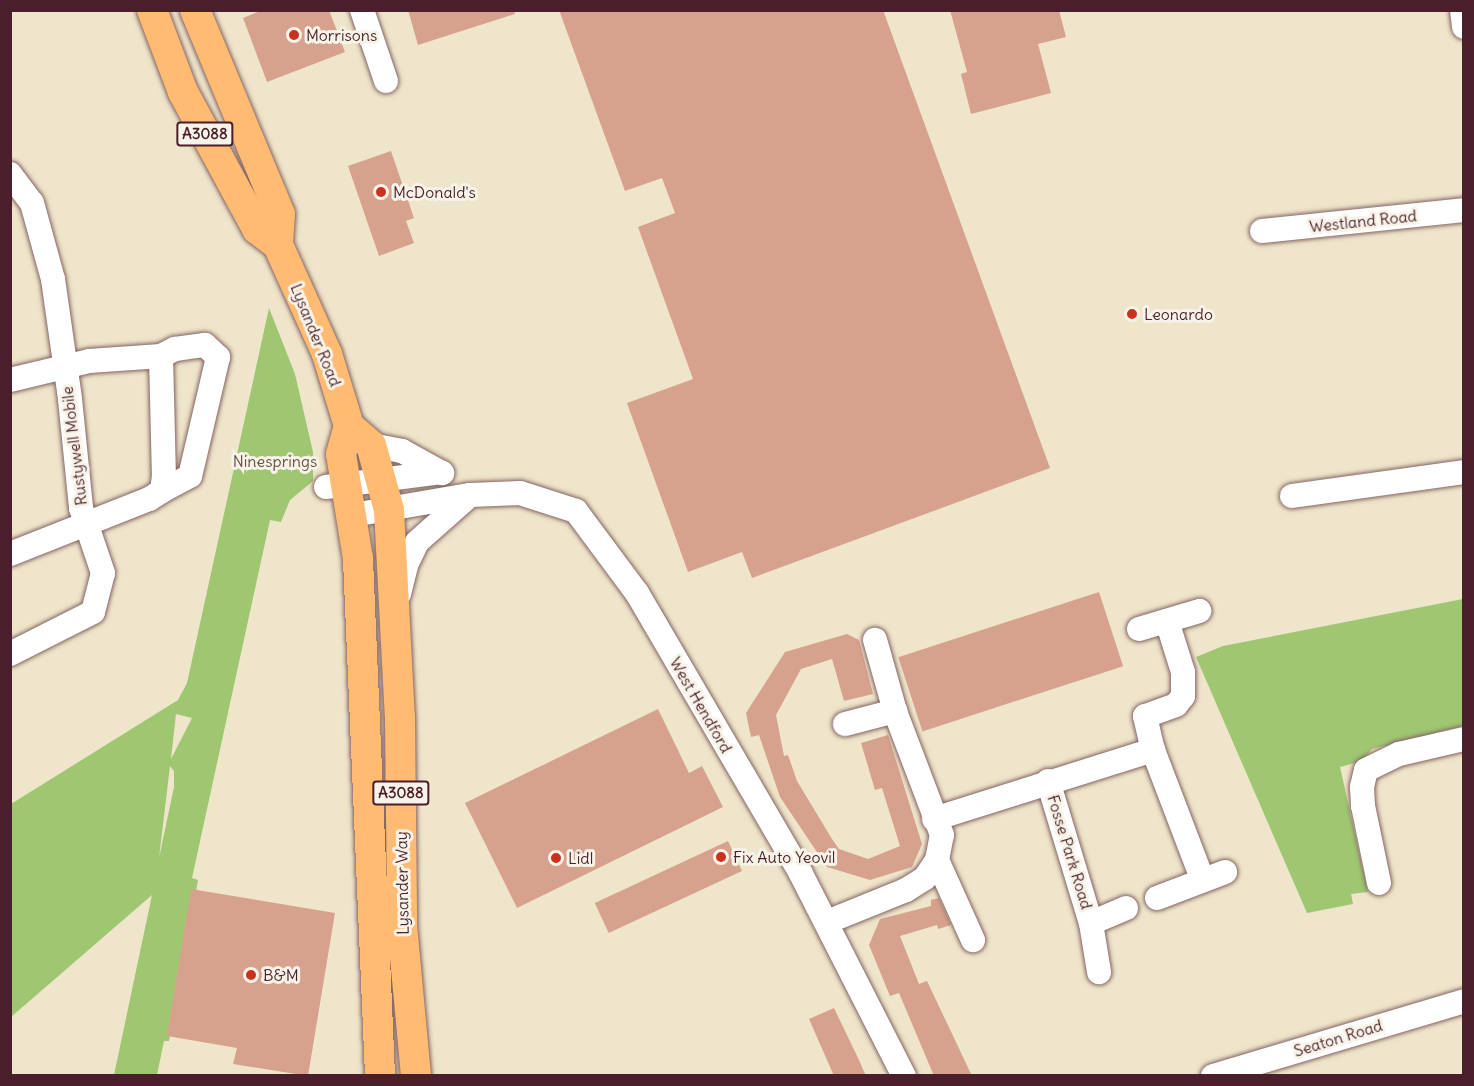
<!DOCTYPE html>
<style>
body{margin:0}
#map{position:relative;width:1474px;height:1086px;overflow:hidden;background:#efe5ca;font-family:Delius,sans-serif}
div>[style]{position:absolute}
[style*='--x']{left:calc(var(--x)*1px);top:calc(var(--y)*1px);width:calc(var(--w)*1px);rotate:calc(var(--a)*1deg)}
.green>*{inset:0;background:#9fc772}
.building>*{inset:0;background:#d7a28d;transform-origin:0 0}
.roads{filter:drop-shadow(0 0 2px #846463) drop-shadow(0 0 2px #846463)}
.minor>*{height:24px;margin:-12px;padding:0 12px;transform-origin:12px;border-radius:12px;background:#fff}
.major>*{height:30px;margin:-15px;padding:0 15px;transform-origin:15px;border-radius:15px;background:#febb71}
.dots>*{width:16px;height:16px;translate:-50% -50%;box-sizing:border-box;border:3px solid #f7f3e8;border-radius:50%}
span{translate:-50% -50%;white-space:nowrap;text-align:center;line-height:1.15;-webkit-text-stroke:6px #f7f3e8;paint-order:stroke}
.shield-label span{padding:2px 4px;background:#f7f3e8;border:2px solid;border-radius:4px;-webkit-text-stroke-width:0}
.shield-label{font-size:15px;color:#4a1f2b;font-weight:700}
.poi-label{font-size:16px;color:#4a1f2b}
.left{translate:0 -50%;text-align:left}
.street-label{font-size:16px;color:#4a1f2b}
.park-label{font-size:16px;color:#645140}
.frame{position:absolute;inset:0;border:12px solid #4a1f2b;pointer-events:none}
</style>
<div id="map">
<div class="green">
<div style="clip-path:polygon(evenodd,269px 308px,295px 374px,313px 452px,313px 481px,290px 500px,281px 522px,270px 520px,192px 878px,198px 880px,169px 1041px,164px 1041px,157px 1075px,114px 1075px,152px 895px,11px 1017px,11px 804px,178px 700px,187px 683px,269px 308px,176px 714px,192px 718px,171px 759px,176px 714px,269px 308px,170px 766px,174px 771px,174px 787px,159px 858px,170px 766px)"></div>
<div style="clip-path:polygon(1463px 599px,1463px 726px,1372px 749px,1362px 761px,1340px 767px,1368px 892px,1351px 894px,1353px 904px,1307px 913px,1196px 657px,1223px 646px)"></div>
</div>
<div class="building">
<div style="clip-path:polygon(263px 10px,329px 10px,345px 52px,267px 82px,243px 18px)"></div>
<div style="clip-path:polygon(408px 10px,514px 10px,515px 14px,418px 45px)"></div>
<div style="clip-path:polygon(559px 10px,883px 10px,1050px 468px,752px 578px,742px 552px,688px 572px,627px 403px,693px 379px,638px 227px,675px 213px,662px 178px,625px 191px)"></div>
<div style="clip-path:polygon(950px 10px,1059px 10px,1066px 37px,1038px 44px,1051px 93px,971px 114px,961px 74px,967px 72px)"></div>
<div style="clip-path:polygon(391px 151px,414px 218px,406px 221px,414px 243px,379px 256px,348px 166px)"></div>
<div style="left:1099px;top:592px;width:78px;height:211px;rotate:72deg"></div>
<div style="clip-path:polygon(847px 634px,859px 640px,873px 694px,844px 701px,832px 659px,801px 669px,776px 715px,784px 756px,788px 755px,797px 781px,832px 839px,839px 849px,868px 859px,900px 846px,882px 788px,875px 790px,861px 743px,888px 735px,922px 844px,912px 867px,870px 880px,827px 867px,780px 797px,759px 735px,751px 737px,746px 713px,785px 652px)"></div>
<div style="clip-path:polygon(658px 709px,689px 773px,702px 766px,723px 807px,517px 908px,465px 803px)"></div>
<div style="left:728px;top:841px;width:33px;height:147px;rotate:65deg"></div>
<div style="clip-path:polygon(191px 889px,335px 913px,308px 1076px,233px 1064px,237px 1048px,167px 1036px)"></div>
<div style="clip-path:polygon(939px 898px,951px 925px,938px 929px,937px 925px,900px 936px,919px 984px,927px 981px,972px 1076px,934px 1076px,899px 993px,890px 996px,869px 945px,880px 919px,931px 906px,931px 900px)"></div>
<div style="clip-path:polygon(834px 1008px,858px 1058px,866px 1076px,834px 1076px,809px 1019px)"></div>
</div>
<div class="roads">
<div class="minor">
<div style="--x:362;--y:10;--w:75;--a:71.3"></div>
<div style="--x:1462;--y:10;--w:17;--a:83"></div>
<div style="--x:10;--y:174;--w:36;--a:53"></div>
<div style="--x:32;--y:203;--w:79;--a:74.6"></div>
<div style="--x:53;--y:279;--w:121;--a:81.9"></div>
<div style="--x:70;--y:399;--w:110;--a:84.2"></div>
<div style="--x:81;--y:508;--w:69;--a:71.3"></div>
<div style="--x:103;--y:573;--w:40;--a:104.4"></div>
<div style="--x:93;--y:612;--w:93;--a:153.2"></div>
<div style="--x:1262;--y:231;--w:203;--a:-5.9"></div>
<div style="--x:161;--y:356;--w:16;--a:-27"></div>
<div style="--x:175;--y:349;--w:30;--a:-8"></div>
<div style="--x:205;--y:345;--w:18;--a:43"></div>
<div style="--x:218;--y:357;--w:122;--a:103.2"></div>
<div style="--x:190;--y:476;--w:32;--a:152"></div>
<div style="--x:10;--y:380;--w:81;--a:-13.5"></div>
<div style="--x:89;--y:361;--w:72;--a:-4"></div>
<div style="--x:161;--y:356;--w:120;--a:88.6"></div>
<div style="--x:164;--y:476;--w:15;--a:98"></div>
<div style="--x:162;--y:491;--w:15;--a:148"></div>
<div style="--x:149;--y:499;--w:149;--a:158.4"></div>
<div style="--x:371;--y:445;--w:32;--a:11"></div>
<div style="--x:402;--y:451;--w:46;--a:28.8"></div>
<div style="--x:326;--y:487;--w:116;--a:-7.4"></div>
<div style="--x:1292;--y:496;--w:174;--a:-7.9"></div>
<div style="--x:353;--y:515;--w:119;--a:-9.7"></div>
<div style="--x:470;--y:495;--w:50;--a:-2.3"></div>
<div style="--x:520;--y:493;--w:59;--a:17.8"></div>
<div style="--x:576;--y:511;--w:102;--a:53.4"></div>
<div style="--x:637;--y:593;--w:325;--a:59.7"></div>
<div style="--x:801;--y:874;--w:227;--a:63"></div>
<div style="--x:399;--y:594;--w:30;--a:-76"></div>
<div style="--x:406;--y:565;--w:25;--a:-64"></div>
<div style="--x:417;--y:542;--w:69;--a:-41.5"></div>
<div style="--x:1167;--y:621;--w:53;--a:72.6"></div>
<div style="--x:1183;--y:672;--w:24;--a:90"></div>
<div style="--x:1183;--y:696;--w:11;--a:128"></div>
<div style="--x:1176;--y:705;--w:33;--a:160"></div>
<div style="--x:1145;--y:716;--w:35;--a:77"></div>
<div style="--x:1153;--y:750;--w:137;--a:69.1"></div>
<div style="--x:1139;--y:629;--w:63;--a:-16.7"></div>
<div style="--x:845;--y:724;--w:52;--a:-14.6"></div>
<div style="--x:1048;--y:781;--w:148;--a:73.2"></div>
<div style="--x:1091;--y:923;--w:50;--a:80.7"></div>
<div style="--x:934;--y:819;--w:230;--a:-17.5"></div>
<div style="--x:937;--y:860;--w:88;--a:65.8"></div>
<div style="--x:1379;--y:883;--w:79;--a:-101.7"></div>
<div style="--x:1363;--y:806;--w:19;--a:-93"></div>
<div style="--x:1362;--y:787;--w:17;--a:-77"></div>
<div style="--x:1366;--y:770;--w:37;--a:-26"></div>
<div style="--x:1399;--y:754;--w:67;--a:-13"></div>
<div style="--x:1157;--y:898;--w:73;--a:-20.9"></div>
<div style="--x:827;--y:922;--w:85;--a:-22.1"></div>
<div style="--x:906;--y:890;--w:22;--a:-32"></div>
<div style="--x:925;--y:878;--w:22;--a:-56"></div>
<div style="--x:937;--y:860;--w:25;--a:-79"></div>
<div style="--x:942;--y:835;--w:133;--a:-110.8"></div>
<div style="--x:895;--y:711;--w:74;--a:-105.7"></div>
<div style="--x:1091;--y:923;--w:38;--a:-23"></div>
<div style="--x:1213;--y:1076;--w:262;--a:-16.6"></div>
</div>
<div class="major">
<div style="--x:152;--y:10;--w:88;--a:69.3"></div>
<div style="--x:183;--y:92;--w:156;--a:61.6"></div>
<div style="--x:257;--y:229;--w:26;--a:37"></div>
<div style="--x:195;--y:10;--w:221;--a:67.4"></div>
<div style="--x:280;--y:214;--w:31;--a:94"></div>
<div style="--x:278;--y:245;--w:120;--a:65.8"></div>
<div style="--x:327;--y:354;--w:75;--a:73"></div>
<div style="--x:349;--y:426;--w:29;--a:41"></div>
<div style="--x:371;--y:445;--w:67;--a:74.5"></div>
<div style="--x:389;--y:510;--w:207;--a:87"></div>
<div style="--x:400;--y:717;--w:208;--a:89.4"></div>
<div style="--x:402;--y:925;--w:152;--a:84.7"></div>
<div style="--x:349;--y:426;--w:29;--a:106"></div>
<div style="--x:341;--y:454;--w:106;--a:80.8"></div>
<div style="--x:358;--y:559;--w:517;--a:87.56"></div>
</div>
</div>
<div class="dots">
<div style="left:294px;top:35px;background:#c8321e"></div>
<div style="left:381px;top:192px;background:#c8321e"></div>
<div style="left:1132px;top:314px;background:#c8321e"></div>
<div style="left:721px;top:857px;background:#c8321e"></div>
<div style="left:556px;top:858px;background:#c8321e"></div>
<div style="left:251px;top:975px;background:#c8321e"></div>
</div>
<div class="shield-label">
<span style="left:205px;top:134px">A3088</span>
<span style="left:401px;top:793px">A3088</span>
</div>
<div class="poi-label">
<span class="left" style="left:306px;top:35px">Morrisons</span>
<span class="left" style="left:393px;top:192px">McDonald's</span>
<span class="left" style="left:1144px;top:314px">Leonardo</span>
<span class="left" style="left:733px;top:857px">Fix Auto Yeovil</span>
<span class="left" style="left:568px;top:858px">Lidl</span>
<span class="left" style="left:263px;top:975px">B&amp;M</span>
</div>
<div class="street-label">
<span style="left:1363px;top:221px;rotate:-6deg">Westland Road</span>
<span style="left:316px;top:335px;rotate:68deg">Lysander Road</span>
<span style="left:74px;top:446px;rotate:-97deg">Rustywell Mobile</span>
<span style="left:701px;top:705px;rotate:60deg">West Hendford</span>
<span style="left:1070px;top:852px;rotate:73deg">Fosse Park Road</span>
<span style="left:402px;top:883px;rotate:-91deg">Lysander Way</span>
<span style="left:1338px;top:1038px;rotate:-17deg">Seaton Road</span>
</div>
<div class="park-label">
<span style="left:275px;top:461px">Ninesprings</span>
</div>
<div class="frame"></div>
</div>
